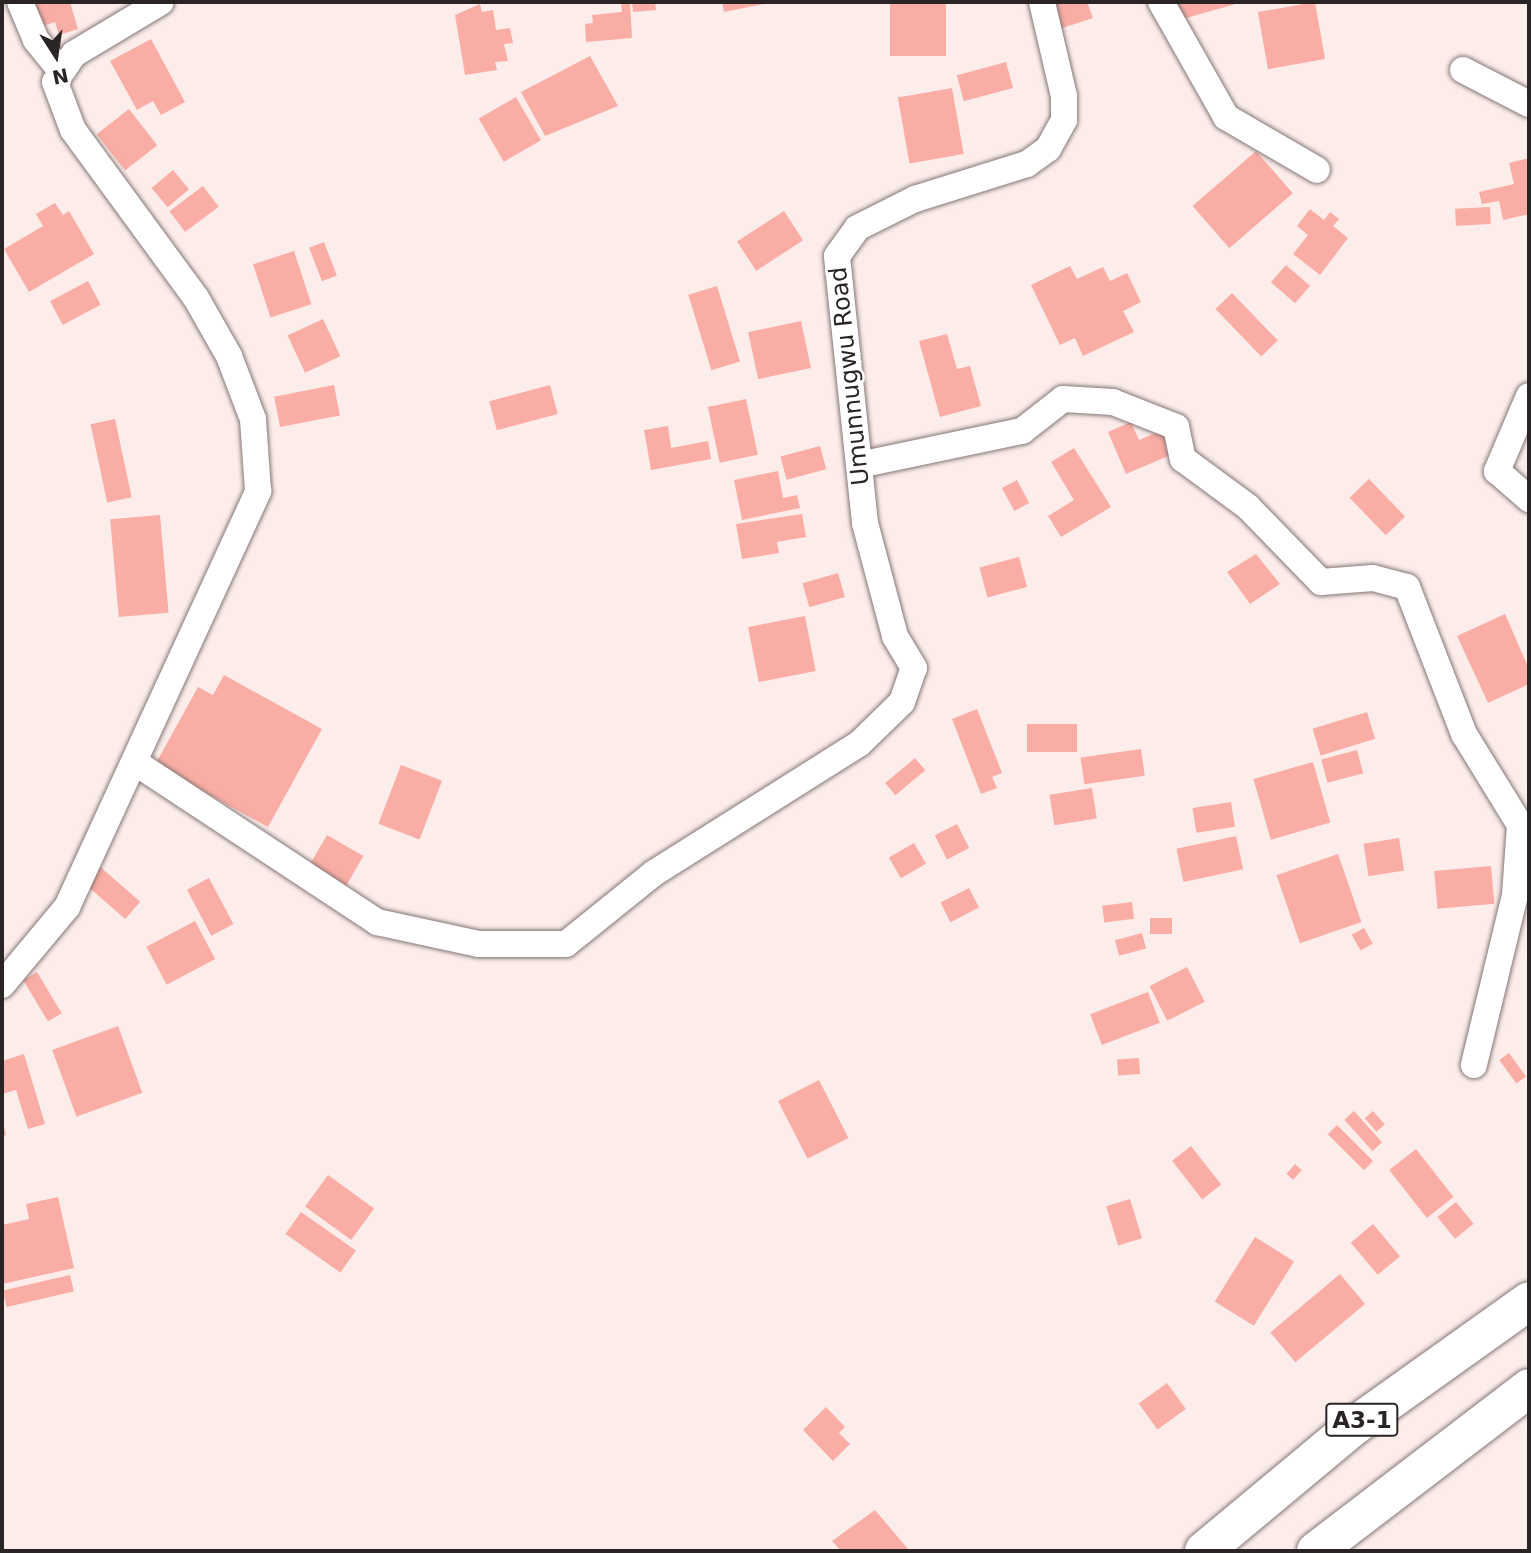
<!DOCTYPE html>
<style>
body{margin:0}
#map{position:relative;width:1531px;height:1553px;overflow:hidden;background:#fcedeb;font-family:"DejaVu Sans",sans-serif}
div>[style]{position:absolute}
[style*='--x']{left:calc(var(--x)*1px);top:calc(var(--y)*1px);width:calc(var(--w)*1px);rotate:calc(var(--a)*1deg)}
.building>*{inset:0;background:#faada4;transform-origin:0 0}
.roads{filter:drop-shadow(0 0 2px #847775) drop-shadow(0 0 2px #847775)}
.street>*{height:26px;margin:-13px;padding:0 13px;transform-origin:13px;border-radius:13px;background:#fff}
.highway>*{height:38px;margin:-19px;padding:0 19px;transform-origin:19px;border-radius:19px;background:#fff}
span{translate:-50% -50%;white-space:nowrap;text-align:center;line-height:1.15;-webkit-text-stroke:5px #fff;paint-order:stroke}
.shield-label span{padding:2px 5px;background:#fff;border:2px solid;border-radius:5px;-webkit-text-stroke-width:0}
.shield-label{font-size:23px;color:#2a2524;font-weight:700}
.street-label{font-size:24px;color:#2a2524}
.frame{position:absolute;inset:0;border:4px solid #2a2524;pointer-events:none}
.north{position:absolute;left:21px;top:21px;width:70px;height:70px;-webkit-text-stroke:5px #fff;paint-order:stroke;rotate:168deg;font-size:19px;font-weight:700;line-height:28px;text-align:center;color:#2a2524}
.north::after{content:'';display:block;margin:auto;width:24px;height:32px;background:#2a2524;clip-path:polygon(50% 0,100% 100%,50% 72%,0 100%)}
</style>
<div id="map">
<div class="building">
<div style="clip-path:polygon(28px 2px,70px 2px,78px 29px,59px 35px,55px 22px,36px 28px)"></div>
<div style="clip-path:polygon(632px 2px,655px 2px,656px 10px,633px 12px)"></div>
<div style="clip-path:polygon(722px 2px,769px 2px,769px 3px,724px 12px)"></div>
<div style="left:890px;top:2px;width:56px;height:54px"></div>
<div style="clip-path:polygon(1050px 2px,1087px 2px,1093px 18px,1059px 29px)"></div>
<div style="clip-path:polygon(1175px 2px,1243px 2px,1179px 20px)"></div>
<div style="left:1315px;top:2px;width:58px;height:58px;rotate:80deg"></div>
<div style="clip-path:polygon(630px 3px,632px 38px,586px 42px,585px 24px,593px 23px,592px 15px,622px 12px,621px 4px)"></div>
<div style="clip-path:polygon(480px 4px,482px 12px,493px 10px,496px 30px,510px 28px,513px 43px,504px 44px,508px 61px,495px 62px,497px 70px,465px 75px,455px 15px)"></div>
<div style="clip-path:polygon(151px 39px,185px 102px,161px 115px,153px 101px,137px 110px,110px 61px)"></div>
<div style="clip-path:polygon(590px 56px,618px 106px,545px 136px,521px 92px)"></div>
<div style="left:1006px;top:62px;width:27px;height:51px;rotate:75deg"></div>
<div style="left:952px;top:88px;width:67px;height:55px;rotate:80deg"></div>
<div style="left:516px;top:97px;width:50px;height:43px;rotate:60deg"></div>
<div style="left:129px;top:109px;width:46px;height:41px;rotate:52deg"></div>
<div style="left:1256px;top:151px;width:56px;height:84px;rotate:49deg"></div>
<div style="clip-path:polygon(1529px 158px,1529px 214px,1503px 220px,1499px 201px,1482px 204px,1479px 192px,1514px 184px,1509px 163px)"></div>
<div style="left:173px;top:170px;width:25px;height:28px;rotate:50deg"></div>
<div style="left:203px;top:186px;width:26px;height:42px;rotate:53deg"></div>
<div style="clip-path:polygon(55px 203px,63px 215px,69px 211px,94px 254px,29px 292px,4px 249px,43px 226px,36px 214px)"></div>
<div style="left:1490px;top:207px;width:17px;height:35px;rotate:87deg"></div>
<div style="clip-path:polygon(1310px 209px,1324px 220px,1330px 212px,1339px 219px,1333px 226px,1348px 238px,1320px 275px,1293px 254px,1308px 235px,1297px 226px)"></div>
<div style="left:784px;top:211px;width:35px;height:56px;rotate:57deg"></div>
<div style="left:324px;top:242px;width:36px;height:16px;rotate:69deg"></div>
<div style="left:294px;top:251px;width:56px;height:43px;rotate:72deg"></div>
<div style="left:1286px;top:265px;width:32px;height:23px;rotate:41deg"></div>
<div style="clip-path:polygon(1070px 266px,1077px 279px,1103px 267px,1110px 281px,1127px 273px,1141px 302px,1123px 311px,1134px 332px,1083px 356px,1075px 338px,1060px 345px,1031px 285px)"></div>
<div style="left:88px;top:281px;width:27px;height:43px;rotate:62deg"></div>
<div style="left:717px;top:286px;width:79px;height:30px;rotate:73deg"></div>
<div style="left:1232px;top:293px;width:66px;height:23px;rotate:46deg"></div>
<div style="left:323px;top:319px;width:41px;height:39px;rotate:65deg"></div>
<div style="left:801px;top:321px;width:48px;height:54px;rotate:78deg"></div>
<div style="clip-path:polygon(947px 334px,957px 369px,970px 366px,981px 406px,940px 417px,919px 341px)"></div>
<div style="left:334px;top:385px;width:31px;height:61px;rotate:79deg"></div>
<div style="left:550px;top:385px;width:30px;height:63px;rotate:75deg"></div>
<div style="left:746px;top:399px;width:57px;height:39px;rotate:78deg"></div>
<div style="left:115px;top:419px;width:80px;height:25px;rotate:78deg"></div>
<div style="clip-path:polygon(1131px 422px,1139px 440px,1163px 430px,1173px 454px,1126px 474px,1108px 432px)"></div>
<div style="clip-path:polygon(668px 426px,671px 448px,708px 441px,711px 459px,651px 470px,644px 430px)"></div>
<div style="left:820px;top:446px;width:24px;height:41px;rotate:75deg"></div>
<div style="clip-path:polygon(1074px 448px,1111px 507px,1061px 537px,1048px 516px,1074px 500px,1051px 462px)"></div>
<div style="clip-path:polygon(778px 471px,783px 498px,797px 495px,800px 508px,742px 520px,734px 480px)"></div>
<div style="left:1369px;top:479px;width:52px;height:27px;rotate:46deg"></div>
<div style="left:1017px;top:480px;width:26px;height:17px;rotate:62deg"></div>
<div style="clip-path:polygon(802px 514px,806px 537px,777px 542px,779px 553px,742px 559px,736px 524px)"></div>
<div style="left:160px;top:515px;width:98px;height:50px;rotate:85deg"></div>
<div style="clip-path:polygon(1256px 554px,1280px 584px,1250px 604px,1227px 572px)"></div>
<div style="left:1019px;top:557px;width:31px;height:41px;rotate:75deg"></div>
<div style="left:838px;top:573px;width:25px;height:37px;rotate:74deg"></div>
<div style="clip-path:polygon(1505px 614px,1529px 669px,1529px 684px,1488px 703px,1457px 636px)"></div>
<div style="left:805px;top:616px;width:56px;height:58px;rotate:79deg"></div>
<div style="clip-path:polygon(224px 675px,322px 729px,268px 827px,155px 765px,198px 687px,213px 695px)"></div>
<div style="clip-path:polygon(977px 709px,1002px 773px,992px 777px,997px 788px,981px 794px,952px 719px)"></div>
<div style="left:1367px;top:712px;width:28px;height:57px;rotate:73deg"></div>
<div style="left:1027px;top:724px;width:50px;height:28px"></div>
<div style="left:1141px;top:749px;width:27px;height:61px;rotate:82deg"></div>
<div style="left:1357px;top:750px;width:24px;height:37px;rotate:75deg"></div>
<div style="left:915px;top:758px;width:16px;height:39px;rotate:50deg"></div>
<div style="left:1313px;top:762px;width:63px;height:62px;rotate:74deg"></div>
<div style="left:401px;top:765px;width:44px;height:63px;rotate:21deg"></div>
<div style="left:1092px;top:788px;width:31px;height:43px;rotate:81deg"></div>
<div style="left:1231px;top:802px;width:25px;height:39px;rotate:81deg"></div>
<div style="left:957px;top:824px;width:27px;height:25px;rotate:63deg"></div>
<div style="left:327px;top:835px;width:42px;height:39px;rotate:30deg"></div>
<div style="left:1236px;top:836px;width:34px;height:61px;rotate:78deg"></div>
<div style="left:1399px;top:838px;width:33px;height:36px;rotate:81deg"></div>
<div style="left:914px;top:843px;width:24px;height:29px;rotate:60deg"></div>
<div style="left:1338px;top:854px;width:72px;height:65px;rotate:71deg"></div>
<div style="left:98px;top:865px;width:56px;height:23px;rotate:41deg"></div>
<div style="left:1491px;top:866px;width:38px;height:57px;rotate:85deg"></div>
<div style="left:209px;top:878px;width:52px;height:25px;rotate:62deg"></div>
<div style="left:969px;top:888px;width:22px;height:32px;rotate:63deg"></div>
<div style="left:1132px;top:902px;width:17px;height:30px;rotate:83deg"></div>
<div style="left:1172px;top:918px;width:16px;height:22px;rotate:90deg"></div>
<div style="left:195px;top:921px;width:43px;height:55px;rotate:62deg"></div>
<div style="left:1364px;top:928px;width:18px;height:14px;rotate:61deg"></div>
<div style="left:1142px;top:933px;width:16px;height:28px;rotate:75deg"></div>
<div style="left:1187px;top:967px;width:39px;height:42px;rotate:63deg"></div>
<div style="left:37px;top:972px;width:48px;height:16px;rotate:59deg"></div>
<div style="left:1148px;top:992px;width:33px;height:62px;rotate:69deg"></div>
<div style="left:118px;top:1026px;width:71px;height:70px;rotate:70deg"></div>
<div style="left:1509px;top:1053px;width:29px;height:12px;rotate:54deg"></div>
<div style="clip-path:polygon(24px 1054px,45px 1124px,28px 1129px,16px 1090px,2px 1094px,2px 1061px)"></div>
<div style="left:1139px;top:1058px;width:16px;height:22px;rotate:86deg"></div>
<div style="left:819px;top:1080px;width:65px;height:46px;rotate:63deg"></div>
<div style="left:1354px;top:1111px;width:42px;height:13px;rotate:48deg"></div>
<div style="left:1373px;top:1111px;width:18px;height:11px;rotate:49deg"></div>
<div style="clip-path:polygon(2px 1118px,6px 1135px,2px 1136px)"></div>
<div style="left:1337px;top:1125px;width:51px;height:13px;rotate:45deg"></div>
<div style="left:1191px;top:1146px;width:49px;height:24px;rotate:52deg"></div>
<div style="left:1416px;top:1149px;width:61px;height:34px;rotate:52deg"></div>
<div style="left:1295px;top:1164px;width:9px;height:13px;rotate:41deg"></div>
<div style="left:328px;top:1175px;width:57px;height:39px;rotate:36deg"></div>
<div style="clip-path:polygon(58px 1197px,74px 1268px,2px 1284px,2px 1225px,29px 1219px,26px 1204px)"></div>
<div style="left:1130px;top:1199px;width:41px;height:25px;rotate:73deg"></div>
<div style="left:1456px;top:1202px;width:28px;height:24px;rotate:51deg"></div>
<div style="left:301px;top:1212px;width:67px;height:27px;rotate:35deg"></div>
<div style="left:1373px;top:1224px;width:42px;height:29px;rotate:50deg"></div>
<div style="left:1255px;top:1237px;width:46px;height:76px;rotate:32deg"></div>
<div style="left:1340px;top:1274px;width:39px;height:91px;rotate:50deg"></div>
<div style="left:70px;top:1275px;width:17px;height:69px;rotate:77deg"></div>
<div style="left:1167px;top:1383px;width:32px;height:35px;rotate:54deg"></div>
<div style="clip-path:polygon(826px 1407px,845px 1427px,839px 1433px,850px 1444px,833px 1461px,803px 1430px)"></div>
<div style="clip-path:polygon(875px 1510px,908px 1549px,841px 1551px,832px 1541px)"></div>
</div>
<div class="roads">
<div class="street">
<div style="--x:20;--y:2;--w:41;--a:67.2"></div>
<div style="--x:36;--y:40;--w:36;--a:51"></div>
<div style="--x:1161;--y:2;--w:132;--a:60.5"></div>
<div style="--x:1226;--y:117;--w:105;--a:30.2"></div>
<div style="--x:1463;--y:70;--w:74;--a:27.3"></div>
<div style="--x:1529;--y:396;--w:82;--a:113.1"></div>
<div style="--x:1497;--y:471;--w:43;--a:41.2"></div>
<div style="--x:859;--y:465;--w:167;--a:-11.8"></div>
<div style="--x:1022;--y:431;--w:52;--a:-38"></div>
<div style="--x:1063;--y:399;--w:50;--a:3.4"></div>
<div style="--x:1113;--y:402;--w:68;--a:21.6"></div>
<div style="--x:1176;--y:427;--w:33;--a:78"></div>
<div style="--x:1183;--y:459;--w:81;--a:36.4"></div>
<div style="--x:1248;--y:507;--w:105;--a:45.8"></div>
<div style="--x:1321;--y:582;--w:52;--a:-4.4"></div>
<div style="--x:1373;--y:578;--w:35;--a:15"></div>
<div style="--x:1407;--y:587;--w:158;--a:68.8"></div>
<div style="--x:1464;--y:734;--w:107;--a:58.4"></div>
<div style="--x:1520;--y:825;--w:70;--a:94.1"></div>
<div style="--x:1515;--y:895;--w:175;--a:103.6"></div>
<div style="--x:136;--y:763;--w:289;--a:33.4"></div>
<div style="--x:377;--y:922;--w:104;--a:12.2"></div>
<div style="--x:479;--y:944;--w:87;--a:0"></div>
<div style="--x:566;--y:944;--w:113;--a:-38.9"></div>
<div style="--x:654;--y:873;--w:242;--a:-32.2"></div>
<div style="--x:859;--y:744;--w:60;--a:-44.3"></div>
<div style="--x:902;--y:702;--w:36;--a:-71"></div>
<div style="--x:914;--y:668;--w:37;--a:-121"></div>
<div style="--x:895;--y:636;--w:117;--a:-104.9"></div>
<div style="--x:865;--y:523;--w:268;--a:-96"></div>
<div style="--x:837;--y:256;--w:34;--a:-54"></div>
<div style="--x:857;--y:228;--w:65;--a:-26.6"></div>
<div style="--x:915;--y:199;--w:117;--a:-17.4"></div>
<div style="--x:1027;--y:164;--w:26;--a:-36"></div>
<div style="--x:1048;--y:149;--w:33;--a:-61"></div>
<div style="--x:1064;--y:120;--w:24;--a:-90"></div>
<div style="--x:1064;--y:96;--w:97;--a:-103.2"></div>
<div style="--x:2;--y:985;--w:102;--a:-50.2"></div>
<div style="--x:67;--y:907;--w:458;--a:-65.3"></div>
<div style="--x:258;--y:491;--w:72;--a:-94"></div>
<div style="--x:253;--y:419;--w:67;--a:-110.9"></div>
<div style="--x:229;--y:356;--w:67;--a:-119.6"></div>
<div style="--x:196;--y:298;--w:208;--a:-126.2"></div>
<div style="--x:73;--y:130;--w:51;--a:-110.6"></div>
<div style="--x:55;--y:82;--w:34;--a:-56"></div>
<div style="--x:74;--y:54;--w:101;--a:-30.9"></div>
</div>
<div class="highway">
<div style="--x:1204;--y:1551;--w:195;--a:-39.8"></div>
<div style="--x:1354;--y:1426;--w:215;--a:-35.5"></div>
<div style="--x:1316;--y:1551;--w:268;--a:-37.4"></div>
</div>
</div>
<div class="shield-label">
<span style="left:1362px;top:1420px">A3-1</span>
</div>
<div class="street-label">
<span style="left:850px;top:376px;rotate:-96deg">Umunnugwu Road</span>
</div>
<div class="frame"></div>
<div class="north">N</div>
</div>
